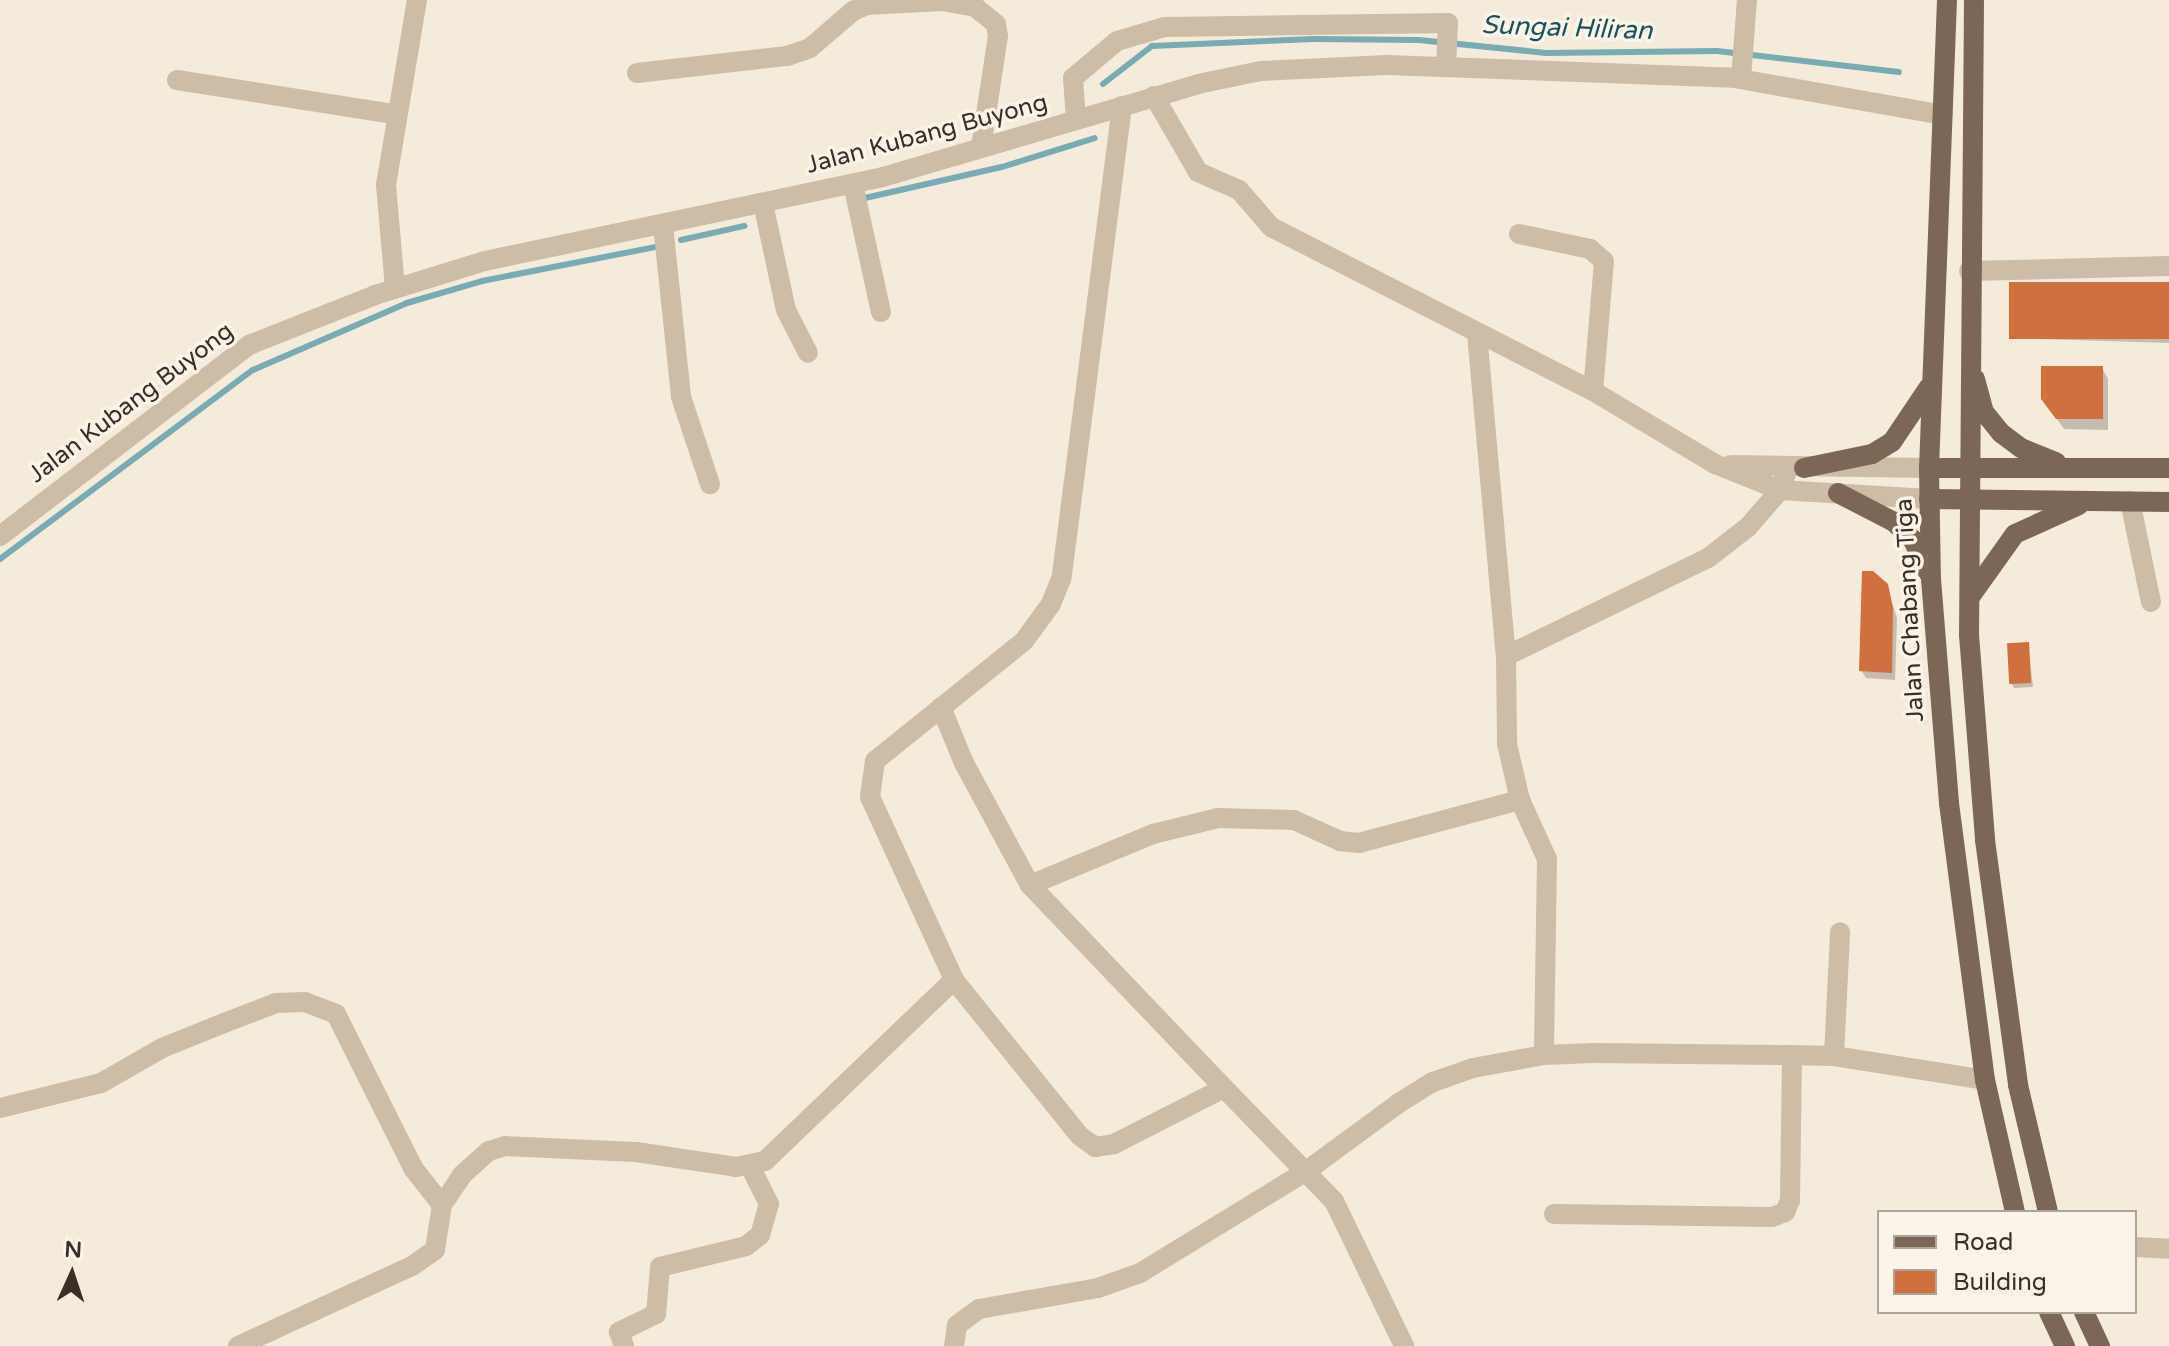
<!DOCTYPE html>
<style>
body{margin:0}
#map{position:relative;width:2169px;height:1346px;overflow:hidden;background:#f4ebdb;font-family:"Varela Round",sans-serif}
div>[style]{position:absolute}
[style*='--x']{left:calc(var(--x)*1px);top:calc(var(--y)*1px);width:calc(var(--w)*1px);rotate:calc(var(--a)*1deg)}
.shadow>*{inset:0;background:#0003}
.stream>*{height:6px;margin:-3px;padding:0 3px;transform-origin:3px;border-radius:3px;background:#78abb4}
.building>*{inset:0;background:#d0703e;transform-origin:0 0}
.minor>*{height:20px;margin:-10px;padding:0 10px;transform-origin:10px;border-radius:10px;background:#cdbca6}
.major>*{height:20px;margin:-10px;padding:0 10px;transform-origin:10px;border-radius:10px;background:#7c6757}
span{translate:-50% -50%;white-space:nowrap;text-align:center;line-height:1.15;-webkit-text-stroke:7px #fbf4e8;paint-order:stroke}
.street-label{font-size:24px;color:#392f28}
.water-label{font-size:26px;color:#19525e;font-style:italic}
.legend{position:absolute;left:1877px;top:1210px;width:260px;height:104px;box-sizing:border-box;background:#fbf4e8;border:2px solid #ada59b;margin:0;padding:10px 14px;list-style:none;font-size:24px;color:#392f28}
.legend li{display:flex;align-items:center;gap:16px;height:40px}
.legend b{width:40px;border:2px solid #ada59b}
.north{position:absolute;left:32px;top:1234px;width:80px;height:80px;-webkit-text-stroke:6px #fbf4e8;paint-order:stroke;rotate:3deg;font-size:22px;font-weight:700;line-height:32px;text-align:center;color:#392f28}
.north::after{content:'';display:block;margin:auto;width:28px;height:36px;background:#392f28;clip-path:polygon(50% 0,100% 100%,50% 72%,0 100%)}
</style>
<div id="map">
<div class="shadow">
<div style="clip-path:polygon(2169px 285px,2169px 343px,2012px 338px,2009px 334px)"></div>
<div style="clip-path:polygon(2102px 368px,2108px 379px,2108px 430px,2064px 429px,2043px 399px)"></div>
<div style="clip-path:polygon(1886px 585px,1897px 618px,1895px 680px,1866px 678px,1861px 670px)"></div>
<div style="clip-path:polygon(2028px 645px,2033px 687px,2014px 688px,2011px 683px)"></div>
</div>
<div class="stream">
<div style="--x:1103;--y:84;--w:62;--a:-37.8"></div>
<div style="--x:1152;--y:46;--w:162;--a:-2.5"></div>
<div style="--x:1314;--y:39;--w:105;--a:0.5"></div>
<div style="--x:1419;--y:40;--w:128;--a:5.8"></div>
<div style="--x:1546;--y:53;--w:171;--a:-0.7"></div>
<div style="--x:1717;--y:51;--w:183;--a:6.6"></div>
<div style="--x:865;--y:198;--w:140;--a:-12.8"></div>
<div style="--x:1002;--y:167;--w:97;--a:-17.3"></div>
<div style="--x:681;--y:240;--w:65;--a:-12.5"></div>
<div style="--x:0;--y:559;--w:316;--a:-36.8"></div>
<div style="--x:253;--y:370;--w:168;--a:-23.5"></div>
<div style="--x:407;--y:303;--w:78;--a:-16.3"></div>
<div style="--x:482;--y:281;--w:176;--a:-11.1"></div>
</div>
<div class="building">
<div style="left:2169px;top:282px;width:57px;height:160px;rotate:90deg"></div>
<div style="clip-path:polygon(2041px 366px,2103px 366px,2103px 419px,2056px 419px,2041px 399px)"></div>
<div style="clip-path:polygon(1862px 571px,1873px 571px,1888px 584px,1893px 608px,1892px 673px,1859px 671px)"></div>
<div style="left:2029px;top:642px;width:41px;height:22px;rotate:87deg"></div>
</div>
<div class="minor">
<div style="--x:637;--y:73;--w:151;--a:-6.5"></div>
<div style="--x:787;--y:56;--w:24;--a:-19"></div>
<div style="--x:810;--y:48;--w:57;--a:-40.7"></div>
<div style="--x:853;--y:11;--w:15;--a:-23"></div>
<div style="--x:867;--y:5;--w:75;--a:-3.1"></div>
<div style="--x:942;--y:1;--w:34;--a:10"></div>
<div style="--x:975;--y:7;--w:27;--a:39"></div>
<div style="--x:996;--y:24;--w:12;--a:81"></div>
<div style="--x:998;--y:36;--w:112;--a:98.7"></div>
<div style="--x:1741;--y:79;--w:79;--a:-85.7"></div>
<div style="--x:177;--y:80;--w:220;--a:8.9"></div>
<div style="--x:1154;--y:96;--w:88;--a:59.9"></div>
<div style="--x:1198;--y:172;--w:45;--a:23.7"></div>
<div style="--x:1239;--y:190;--w:49;--a:49.1"></div>
<div style="--x:1271;--y:227;--w:361;--a:27"></div>
<div style="--x:1593;--y:391;--w:142;--a:30.9"></div>
<div style="--x:1715;--y:464;--w:70;--a:21.8"></div>
<div style="--x:1780;--y:490;--w:149;--a:3.5"></div>
<div style="--x:1122;--y:106;--w:477;--a:97.3"></div>
<div style="--x:1061;--y:579;--w:27;--a:112"></div>
<div style="--x:1051;--y:604;--w:46;--a:126.1"></div>
<div style="--x:1024;--y:641;--w:191;--a:141.2"></div>
<div style="--x:875;--y:761;--w:36;--a:98"></div>
<div style="--x:870;--y:797;--w:201;--a:65.3"></div>
<div style="--x:954;--y:980;--w:201;--a:51.1"></div>
<div style="--x:1080;--y:1136;--w:19;--a:36"></div>
<div style="--x:1095;--y:1147;--w:19;--a:-9"></div>
<div style="--x:1114;--y:1144;--w:123;--a:-27"></div>
<div style="--x:1224;--y:1088;--w:158;--a:45.8"></div>
<div style="--x:1334;--y:1201;--w:161;--a:64.2"></div>
<div style="--x:1076;--y:120;--w:42;--a:-94.1"></div>
<div style="--x:1073;--y:78;--w:57;--a:-40.1"></div>
<div style="--x:1117;--y:41;--w:50;--a:-16.3"></div>
<div style="--x:1165;--y:27;--w:283;--a:-0.8"></div>
<div style="--x:1448;--y:23;--w:44;--a:92.6"></div>
<div style="--x:853;--y:184;--w:131;--a:77.7"></div>
<div style="--x:763;--y:203;--w:109;--a:77.9"></div>
<div style="--x:786;--y:310;--w:48;--a:62.9"></div>
<div style="--x:663;--y:225;--w:173;--a:84"></div>
<div style="--x:681;--y:397;--w:92;--a:71.6"></div>
<div style="--x:1519;--y:234;--w:73;--a:11.9"></div>
<div style="--x:1590;--y:249;--w:18;--a:41"></div>
<div style="--x:1604;--y:261;--w:130;--a:94.8"></div>
<div style="--x:1969;--y:271;--w:200;--a:-1.4"></div>
<div style="--x:395;--y:288;--w:103;--a:-95"></div>
<div style="--x:386;--y:185;--w:188;--a:-80.5"></div>
<div style="--x:1477;--y:333;--w:324;--a:84.9"></div>
<div style="--x:1506;--y:656;--w:88;--a:89.3"></div>
<div style="--x:1507;--y:744;--w:57;--a:76.9"></div>
<div style="--x:1520;--y:800;--w:65;--a:65.4"></div>
<div style="--x:1547;--y:859;--w:196;--a:90.9"></div>
<div style="--x:1731;--y:465;--w:198;--a:0.9"></div>
<div style="--x:2130;--y:501;--w:103;--a:78.3"></div>
<div style="--x:0;--y:536;--w:314;--a:-37.5"></div>
<div style="--x:249;--y:345;--w:136;--a:-21.6"></div>
<div style="--x:375;--y:295;--w:115;--a:-17.2"></div>
<div style="--x:485;--y:261;--w:407;--a:-11.9"></div>
<div style="--x:883;--y:177;--w:328;--a:-16.4"></div>
<div style="--x:1198;--y:84;--w:64;--a:-11.7"></div>
<div style="--x:1261;--y:71;--w:126;--a:-2.7"></div>
<div style="--x:1387;--y:65;--w:347;--a:2.1"></div>
<div style="--x:1734;--y:78;--w:212;--a:10"></div>
<div style="--x:1506;--y:656;--w:225;--a:-25.9"></div>
<div style="--x:1708;--y:558;--w:51;--a:-37.8"></div>
<div style="--x:1748;--y:527;--w:49;--a:-49.1"></div>
<div style="--x:1780;--y:490;--w:23;--a:-70"></div>
<div style="--x:941;--y:707;--w:61;--a:67.7"></div>
<div style="--x:964;--y:763;--w:139;--a:61.6"></div>
<div style="--x:1030;--y:885;--w:281;--a:46.3"></div>
<div style="--x:1030;--y:885;--w:133;--a:-22.5"></div>
<div style="--x:1153;--y:834;--w:67;--a:-13.8"></div>
<div style="--x:1218;--y:818;--w:76;--a:1.5"></div>
<div style="--x:1294;--y:820;--w:51;--a:24.5"></div>
<div style="--x:1340;--y:841;--w:19;--a:6"></div>
<div style="--x:1359;--y:843;--w:167;--a:-15"></div>
<div style="--x:1834;--y:1056;--w:124;--a:-87.2"></div>
<div style="--x:0;--y:1108;--w:104;--a:-13.9"></div>
<div style="--x:101;--y:1083;--w:70;--a:-29.8"></div>
<div style="--x:162;--y:1048;--w:67;--a:-22"></div>
<div style="--x:224;--y:1023;--w:56;--a:-21"></div>
<div style="--x:276;--y:1003;--w:29;--a:-2"></div>
<div style="--x:305;--y:1002;--w:33;--a:21"></div>
<div style="--x:336;--y:1014;--w:172;--a:63.4"></div>
<div style="--x:413;--y:1168;--w:47;--a:51.9"></div>
<div style="--x:1554;--y:1214;--w:218;--a:0.8"></div>
<div style="--x:1772;--y:1217;--w:14;--a:-21"></div>
<div style="--x:1785;--y:1212;--w:13;--a:-67"></div>
<div style="--x:1790;--y:1200;--w:145;--a:-89.2"></div>
<div style="--x:2135;--y:1247;--w:34;--a:3"></div>
<div style="--x:238;--y:1346;--w:192;--a:-24.7"></div>
<div style="--x:412;--y:1266;--w:28;--a:-35"></div>
<div style="--x:435;--y:1250;--w:46;--a:-81.2"></div>
<div style="--x:442;--y:1205;--w:36;--a:-56"></div>
<div style="--x:462;--y:1175;--w:36;--a:-42"></div>
<div style="--x:489;--y:1151;--w:17;--a:-17"></div>
<div style="--x:505;--y:1146;--w:131;--a:2.6"></div>
<div style="--x:636;--y:1152;--w:101;--a:8.5"></div>
<div style="--x:736;--y:1167;--w:30;--a:-12"></div>
<div style="--x:765;--y:1161;--w:262;--a:-43.8"></div>
<div style="--x:624;--y:1346;--w:15;--a:-110"></div>
<div style="--x:619;--y:1332;--w:41;--a:-25.9"></div>
<div style="--x:656;--y:1314;--w:47;--a:-85.1"></div>
<div style="--x:660;--y:1267;--w:89;--a:-13.7"></div>
<div style="--x:746;--y:1246;--w:18;--a:-38"></div>
<div style="--x:760;--y:1235;--w:32;--a:-74"></div>
<div style="--x:769;--y:1204;--w:42;--a:-116.6"></div>
<div style="--x:954;--y:1346;--w:21;--a:-82"></div>
<div style="--x:957;--y:1325;--w:27;--a:-36"></div>
<div style="--x:979;--y:1309;--w:121;--a:-10"></div>
<div style="--x:1098;--y:1288;--w:45;--a:-19.7"></div>
<div style="--x:1140;--y:1273;--w:193;--a:-31.5"></div>
<div style="--x:1305;--y:1172;--w:117;--a:-36.3"></div>
<div style="--x:1399;--y:1103;--w:40;--a:-32"></div>
<div style="--x:1433;--y:1082;--w:42;--a:-19.3"></div>
<div style="--x:1473;--y:1068;--w:72;--a:-10.4"></div>
<div style="--x:1544;--y:1055;--w:49;--a:-2.3"></div>
<div style="--x:1593;--y:1053;--w:199;--a:0.6"></div>
<div style="--x:1792;--y:1055;--w:42;--a:1.4"></div>
<div style="--x:1834;--y:1056;--w:153;--a:9"></div>
</div>
<div class="major">
<div style="--x:1947;--y:0;--w:468;--a:92.2"></div>
<div style="--x:1929;--y:468;--w:111;--a:89"></div>
<div style="--x:1931;--y:579;--w:225;--a:85.4"></div>
<div style="--x:1949;--y:803;--w:279;--a:82.6"></div>
<div style="--x:1985;--y:1080;--w:135;--a:77.2"></div>
<div style="--x:1974;--y:0;--w:635;--a:90.45"></div>
<div style="--x:1969;--y:635;--w:206;--a:85.5"></div>
<div style="--x:1985;--y:840;--w:247;--a:82.3"></div>
<div style="--x:2018;--y:1085;--w:130;--a:76.7"></div>
<div style="--x:1975;--y:379;--w:34;--a:75"></div>
<div style="--x:1984;--y:412;--w:27;--a:51"></div>
<div style="--x:2001;--y:433;--w:25;--a:37"></div>
<div style="--x:2021;--y:448;--w:38;--a:22"></div>
<div style="--x:1804;--y:468;--w:69;--a:-11.6"></div>
<div style="--x:1872;--y:454;--w:23;--a:-31"></div>
<div style="--x:1892;--y:442;--w:66;--a:-56.1"></div>
<div style="--x:1929;--y:468;--w:240;--a:0"></div>
<div style="--x:1838;--y:493;--w:63;--a:27.4"></div>
<div style="--x:1894;--y:522;--w:26;--a:43"></div>
<div style="--x:1913;--y:540;--w:35;--a:65"></div>
<div style="--x:1929;--y:499;--w:240;--a:0.7"></div>
<div style="--x:1970;--y:597;--w:77;--a:-54.5"></div>
<div style="--x:2015;--y:534;--w:70;--a:-24.4"></div>
<div style="--x:2049;--y:1312;--w:38;--a:65"></div>
<div style="--x:2084;--y:1312;--w:38;--a:65"></div>
</div>
<div class="street-label">
<span style="left:927px;top:134px;rotate:-15deg">Jalan Kubang Buyong</span>
<span style="left:131px;top:403px;rotate:-37deg">Jalan Kubang Buyong</span>
<span style="left:1910px;top:610px;rotate:-93deg">Jalan Chabang Tiga</span>
</div>
<div class="water-label">
<span style="left:1567px;top:28px;rotate:2deg">Sungai Hiliran</span>
</div>
<ul class="legend">
<li><b style="height:10px;background:#7c6757"></b>Road</li>
<li><b style="height:22px;background:#d0703e"></b>Building</li>
</ul>
<div class="north">N</div>
</div>
